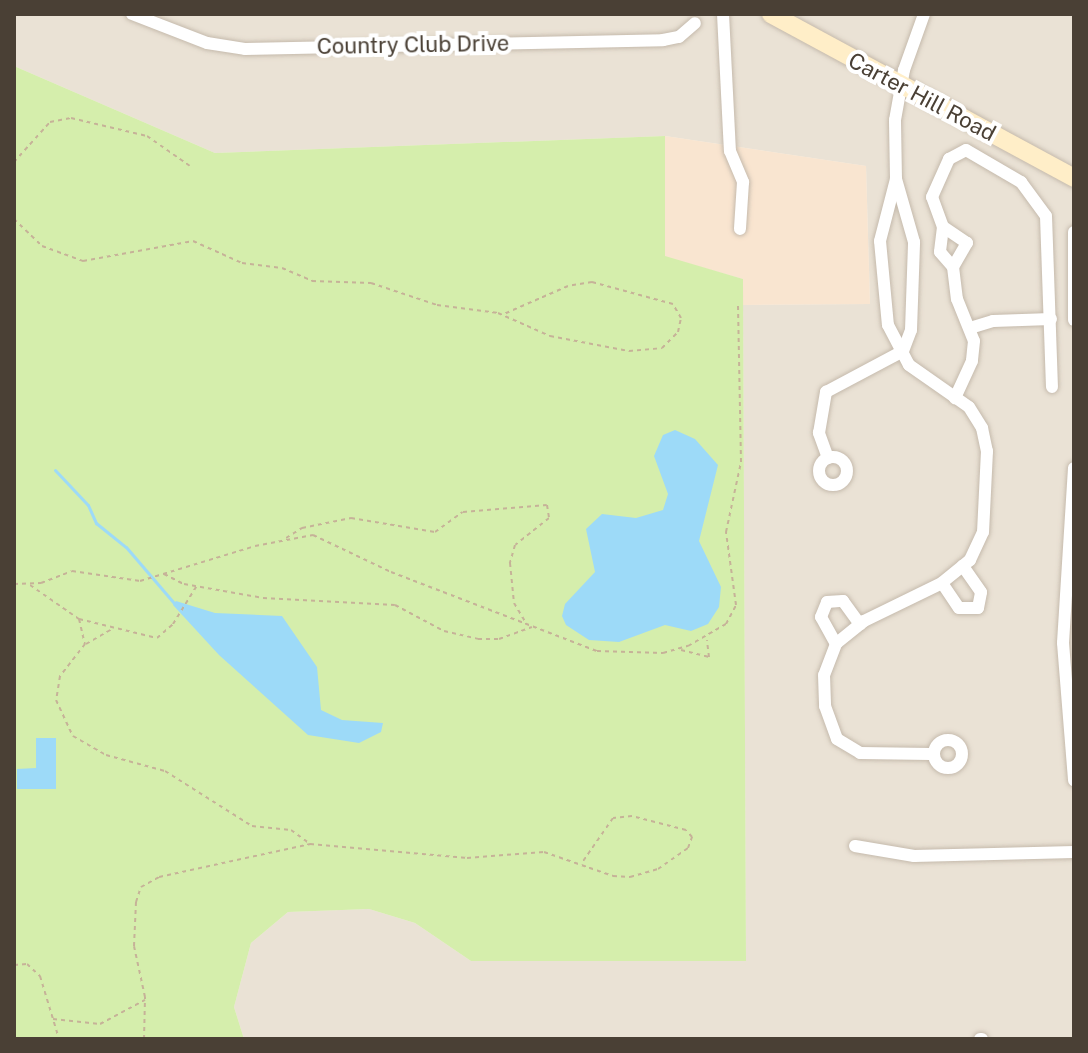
<!DOCTYPE html>
<style>
body{margin:0}
#map{position:relative;width:1088px;height:1053px;overflow:hidden;background:#f5f0e7;font-family:"Public Sans",sans-serif}
div>[style]{position:absolute}
[style*='--x']{left:calc(var(--x)*1px);top:calc(var(--y)*1px);width:calc(var(--w)*1px);rotate:calc(var(--a)*1deg)}
.residential>*{inset:0;background:#eae2d5}
.commercial>*{inset:0;background:#f9e5d0}
.green>*{inset:0;background:#d5eeac}
.water>*{inset:0;background:#9ddaf8}
.stream>*{height:3px;margin:-1.5px;padding:0 1.5px;transform-origin:1.5px;border-radius:1.5px;background:#9ddaf8}
.path>*{height:2px;margin-top:-1px;transform-origin:0;background:repeating-linear-gradient(90deg,#c6b298 0 4px,transparent 0 8px)}
.roads{filter:drop-shadow(0 0 2px #c5baac) drop-shadow(0 0 2px #c5baac)}
.minor>*{height:12px;margin:-6px;padding:0 6px;transform-origin:6px;border-radius:6px;background:#fff}
.minor>.ring{margin:-6px;padding:0;box-sizing:content-box;background:none;border:12px solid #fff;border-radius:50%}
.secondary>*{height:18px;margin:-9px;padding:0 9px;transform-origin:9px;border-radius:9px;background:#ffeec8}
span{translate:-50% -50%;white-space:nowrap;text-align:center;line-height:1.15;-webkit-text-stroke:8px #fff;paint-order:stroke}
.street-label{font-size:22px;color:#4a4035}
.frame{position:absolute;inset:0;border:16px solid #4a4035;pointer-events:none}
</style>
<div id="map">
<div class="residential">
<div style="clip-path:polygon(14px 14px,1074px 14px,1074px 1039px,244px 1039px,234px 1007px,251px 943px,288px 912px,369px 909px,415px 923px,471px 961px,746px 960px,743px 305px,870px 304px,866px 166px,665px 136px,215px 153px,14px 66px)"></div>
</div>
<div class="commercial">
<div style="clip-path:polygon(665px 136px,866px 166px,870px 304px,743px 305px,743px 279px,665px 257px)"></div>
</div>
<div class="green">
<div style="clip-path:polygon(14px 66px,215px 153px,665px 136px,665px 256px,743px 279px,746px 961px,471px 961px,415px 923px,369px 909px,288px 912px,251px 943px,234px 1007px,244px 1039px,14px 1039px)"></div>
</div>
<div class="water">
<div style="clip-path:polygon(675px 430px,695px 439px,718px 465px,699px 541px,721px 587px,719px 607px,708px 624px,691px 631px,665px 625px,619px 642px,589px 640px,566px 625px,562px 616px,565px 604px,595px 572px,586px 529px,602px 514px,636px 518px,663px 510px,668px 494px,654px 456px,663px 435px)"></div>
<div style="clip-path:polygon(176px 601px,215px 613px,282px 616px,317px 667px,321px 710px,342px 720px,383px 723px,381px 732px,359px 743px,308px 735px,219px 655px,173px 605px)"></div>
<div style="clip-path:polygon(36px 738px,56px 738px,56px 789px,17px 789px,17px 769px,36px 768px)"></div>
</div>
<div class="stream">
<div style="--x:55;--y:470;--w:48;--a:46.7"></div>
<div style="--x:88;--y:505;--w:20;--a:66"></div>
<div style="--x:96;--y:523;--w:38;--a:39"></div>
<div style="--x:126;--y:547;--w:74;--a:49.4"></div>
</div>
<div class="path">
<div style="--x:14;--y:162;--w:54;--a:-48"></div>
<div style="--x:50;--y:122;--w:21;--a:-11"></div>
<div style="--x:71;--y:118;--w:78;--a:13.3"></div>
<div style="--x:147;--y:136;--w:52;--a:34.9"></div>
<div style="--x:14;--y:219;--w:39;--a:44"></div>
<div style="--x:42;--y:246;--w:44;--a:20.1"></div>
<div style="--x:83;--y:261;--w:112;--a:-10.3"></div>
<div style="--x:193;--y:241;--w:54;--a:24.2"></div>
<div style="--x:242;--y:263;--w:40;--a:7.1"></div>
<div style="--x:282;--y:268;--w:33;--a:23"></div>
<div style="--x:312;--y:281;--w:59;--a:1.9"></div>
<div style="--x:371;--y:283;--w:70;--a:18.4"></div>
<div style="--x:437;--y:305;--w:62;--a:7.5"></div>
<div style="--x:498;--y:313;--w:57;--a:23.9"></div>
<div style="--x:550;--y:336;--w:80;--a:10.8"></div>
<div style="--x:629;--y:351;--w:33;--a:-5"></div>
<div style="--x:662;--y:348;--w:23;--a:-45"></div>
<div style="--x:678;--y:332;--w:14;--a:-78"></div>
<div style="--x:681;--y:318;--w:16;--a:-120"></div>
<div style="--x:673;--y:304;--w:84;--a:-164.8"></div>
<div style="--x:592;--y:282;--w:24;--a:171"></div>
<div style="--x:568;--y:286;--w:70;--a:156.4"></div>
<div style="--x:286;--y:538;--w:19;--a:-32"></div>
<div style="--x:302;--y:528;--w:50;--a:-11.5"></div>
<div style="--x:351;--y:518;--w:85;--a:9.5"></div>
<div style="--x:435;--y:532;--w:34;--a:-36"></div>
<div style="--x:463;--y:512;--w:84;--a:-4.8"></div>
<div style="--x:547;--y:505;--w:13;--a:81"></div>
<div style="--x:549;--y:518;--w:43;--a:141.5"></div>
<div style="--x:515;--y:545;--w:19;--a:106"></div>
<div style="--x:510;--y:563;--w:40;--a:84.3"></div>
<div style="--x:514;--y:603;--w:23;--a:59"></div>
<div style="--x:164;--y:574;--w:22;--a:27"></div>
<div style="--x:184;--y:584;--w:80;--a:10"></div>
<div style="--x:263;--y:598;--w:132;--a:3"></div>
<div style="--x:395;--y:605;--w:55;--a:28"></div>
<div style="--x:444;--y:631;--w:35;--a:13"></div>
<div style="--x:478;--y:639;--w:21;--a:0"></div>
<div style="--x:499;--y:639;--w:35;--a:-20"></div>
<div style="--x:14;--y:584;--w:27;--a:-2"></div>
<div style="--x:41;--y:583;--w:33;--a:-21"></div>
<div style="--x:72;--y:571;--w:69;--a:8.4"></div>
<div style="--x:140;--y:581;--w:120;--a:-16.9"></div>
<div style="--x:255;--y:546;--w:59;--a:-10.7"></div>
<div style="--x:313;--y:535;--w:86;--a:25.4"></div>
<div style="--x:391;--y:572;--w:221;--a:21"></div>
<div style="--x:597;--y:651;--w:66;--a:1.7"></div>
<div style="--x:663;--y:653;--w:26;--a:-16"></div>
<div style="--x:688;--y:646;--w:44;--a:-30.1"></div>
<div style="--x:726;--y:624;--w:21;--a:-62"></div>
<div style="--x:736;--y:605;--w:74;--a:-97.8"></div>
<div style="--x:726;--y:532;--w:72;--a:-77.9"></div>
<div style="--x:741;--y:462;--w:159;--a:-91.1"></div>
<div style="--x:30;--y:585;--w:60;--a:34.8"></div>
<div style="--x:79;--y:619;--w:80;--a:13.7"></div>
<div style="--x:157;--y:638;--w:21;--a:-41"></div>
<div style="--x:173;--y:624;--w:44;--a:-58.1"></div>
<div style="--x:79;--y:619;--w:26;--a:77"></div>
<div style="--x:85;--y:644;--w:41;--a:128"></div>
<div style="--x:60;--y:676;--w:24;--a:99"></div>
<div style="--x:56;--y:700;--w:40;--a:65"></div>
<div style="--x:73;--y:736;--w:38;--a:30"></div>
<div style="--x:106;--y:755;--w:61;--a:15.2"></div>
<div style="--x:165;--y:771;--w:103;--a:32.3"></div>
<div style="--x:252;--y:826;--w:39;--a:6"></div>
<div style="--x:291;--y:830;--w:24;--a:36"></div>
<div style="--x:86;--y:644;--w:30;--a:-30"></div>
<div style="--x:681;--y:650;--w:29;--a:14"></div>
<div style="--x:709;--y:657;--w:17;--a:-97"></div>
<div style="--x:14;--y:965;--w:13;--a:-4"></div>
<div style="--x:27;--y:964;--w:18;--a:43"></div>
<div style="--x:40;--y:976;--w:66;--a:73.2"></div>
<div style="--x:53;--y:1019;--w:47;--a:6.1"></div>
<div style="--x:100;--y:1024;--w:51;--a:-28.1"></div>
<div style="--x:144;--y:1039;--w:42;--a:-88.6"></div>
<div style="--x:145;--y:997;--w:52;--a:-102.2"></div>
<div style="--x:134;--y:946;--w:44;--a:-87.4"></div>
<div style="--x:136;--y:902;--w:16;--a:-72"></div>
<div style="--x:141;--y:887;--w:21;--a:-29"></div>
<div style="--x:159;--y:877;--w:155;--a:-12.3"></div>
<div style="--x:310;--y:844;--w:158;--a:5.1"></div>
<div style="--x:467;--y:858;--w:77;--a:-4.5"></div>
<div style="--x:544;--y:852;--w:73;--a:19.2"></div>
<div style="--x:613;--y:876;--w:17;--a:3"></div>
<div style="--x:630;--y:877;--w:29;--a:-16"></div>
<div style="--x:658;--y:869;--w:37;--a:-35"></div>
<div style="--x:688;--y:848;--w:12;--a:-70"></div>
<div style="--x:692;--y:837;--w:9;--a:-131"></div>
<div style="--x:686;--y:830;--w:56;--a:-165.5"></div>
<div style="--x:632;--y:816;--w:19;--a:174"></div>
<div style="--x:613;--y:818;--w:56;--a:124.8"></div>
</div>
<div class="roads">
<div class="minor">
<div style="--x:132;--y:14;--w:80;--a:21.1"></div>
<div style="--x:207;--y:43;--w:38;--a:9"></div>
<div style="--x:245;--y:49;--w:418;--a:-1.2"></div>
<div style="--x:663;--y:40;--w:16;--a:-11"></div>
<div style="--x:679;--y:37;--w:21;--a:-41"></div>
<div style="--x:723;--y:14;--w:137;--a:87.1"></div>
<div style="--x:730;--y:151;--w:34;--a:67"></div>
<div style="--x:743;--y:182;--w:47;--a:93.7"></div>
<div style="--x:896;--y:179;--w:64;--a:104.5"></div>
<div style="--x:880;--y:241;--w:84;--a:84.6"></div>
<div style="--x:888;--y:325;--w:45;--a:62.3"></div>
<div style="--x:909;--y:365;--w:73;--a:35"></div>
<div style="--x:969;--y:407;--w:25;--a:58"></div>
<div style="--x:982;--y:428;--w:24;--a:78"></div>
<div style="--x:987;--y:451;--w:81;--a:92.8"></div>
<div style="--x:983;--y:532;--w:31;--a:115"></div>
<div style="--x:970;--y:560;--w:36;--a:141"></div>
<div style="--x:942;--y:583;--w:87;--a:154"></div>
<div style="--x:864;--y:621;--w:36;--a:141"></div>
<div style="--x:836;--y:644;--w:33;--a:111"></div>
<div style="--x:824;--y:675;--w:31;--a:88"></div>
<div style="--x:825;--y:706;--w:35;--a:70"></div>
<div style="--x:837;--y:739;--w:27;--a:31"></div>
<div style="--x:860;--y:753;--w:71;--a:0.8"></div>
<div style="--x:943;--y:227;--w:25;--a:97"></div>
<div style="--x:940;--y:252;--w:20;--a:49"></div>
<div style="--x:953;--y:267;--w:32;--a:83"></div>
<div style="--x:957;--y:299;--w:45;--a:68"></div>
<div style="--x:974;--y:341;--w:20;--a:96"></div>
<div style="--x:972;--y:361;--w:41;--a:114.7"></div>
<div style="--x:1074;--y:232;--w:88;--a:90"></div>
<div style="--x:953;--y:267;--w:28;--a:-60"></div>
<div style="--x:967;--y:243;--w:29;--a:-146"></div>
<div style="--x:943;--y:227;--w:32;--a:-110"></div>
<div style="--x:932;--y:197;--w:42;--a:-65.9"></div>
<div style="--x:949;--y:159;--w:19;--a:-28"></div>
<div style="--x:966;--y:150;--w:64;--a:30.2"></div>
<div style="--x:1021;--y:182;--w:42;--a:53.7"></div>
<div style="--x:1046;--y:216;--w:171;--a:88"></div>
<div style="--x:970;--y:328;--w:24;--a:-17"></div>
<div style="--x:993;--y:321;--w:58;--a:-2"></div>
<div class="ring" style="left:819px;top:457px;width:16px;height:16px"></div>
<div style="--x:828;--y:458;--w:27;--a:-110"></div>
<div style="--x:819;--y:433;--w:42;--a:-80.3"></div>
<div style="--x:826;--y:392;--w:87;--a:-28"></div>
<div style="--x:903;--y:351;--w:22;--a:-69"></div>
<div style="--x:911;--y:330;--w:88;--a:-88"></div>
<div style="--x:914;--y:242;--w:66;--a:-105.9"></div>
<div style="--x:896;--y:179;--w:59;--a:-91"></div>
<div style="--x:895;--y:120;--w:51;--a:-79.8"></div>
<div style="--x:904;--y:70;--w:59;--a:-70.3"></div>
<div style="--x:1074;--y:468;--w:175;--a:93.6"></div>
<div style="--x:1063;--y:643;--w:138;--a:85.4"></div>
<div style="--x:942;--y:583;--w:30;--a:56"></div>
<div style="--x:959;--y:608;--w:19;--a:0"></div>
<div style="--x:978;--y:608;--w:16;--a:-79"></div>
<div style="--x:981;--y:592;--w:32;--a:-125"></div>
<div style="--x:836;--y:644;--w:31;--a:-119"></div>
<div style="--x:821;--y:617;--w:16;--a:-68"></div>
<div style="--x:827;--y:602;--w:16;--a:-4"></div>
<div style="--x:843;--y:601;--w:29;--a:54"></div>
<div class="ring" style="left:934px;top:740px;width:16px;height:16px"></div>
<div style="--x:855;--y:846;--w:60;--a:9.6"></div>
<div style="--x:914;--y:856;--w:160;--a:-1.4"></div>
<div style="--x:980;--y:1039;--w:2;--a:0"></div>
</div>
<div class="secondary">
<div style="--x:771;--y:14;--w:345;--a:28.4"></div>
</div>
</div>
<div class="street-label">
<span style="left:413px;top:45px;rotate:-1deg">Country Club Drive</span>
<span style="left:922px;top:97px;rotate:28deg">Carter Hill Road</span>
</div>
<div class="frame"></div>
</div>
